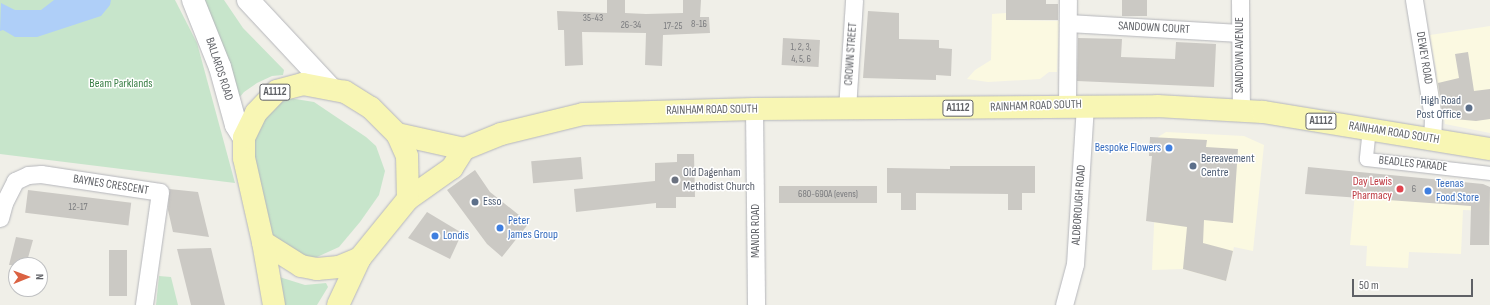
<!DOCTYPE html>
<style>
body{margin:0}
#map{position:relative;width:1490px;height:305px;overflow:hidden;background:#f0efe8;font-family:"Sofia Sans Condensed",sans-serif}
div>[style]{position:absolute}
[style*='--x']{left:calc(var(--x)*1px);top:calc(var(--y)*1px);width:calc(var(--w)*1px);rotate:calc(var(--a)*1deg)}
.commercial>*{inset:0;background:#fbf9e1}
.green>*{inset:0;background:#c7e5cb}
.water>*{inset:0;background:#afcff8}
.building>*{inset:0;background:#cbc9c4;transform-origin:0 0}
.roads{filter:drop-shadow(0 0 1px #b5b6bb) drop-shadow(0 0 1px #b5b6bb)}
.pedestrian>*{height:13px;margin:-6.5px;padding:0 6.5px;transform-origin:6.5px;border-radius:6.5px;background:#fff}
.minor>*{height:17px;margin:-8.5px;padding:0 8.5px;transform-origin:8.5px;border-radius:8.5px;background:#fff}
.secondary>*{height:22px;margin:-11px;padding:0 11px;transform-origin:11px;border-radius:11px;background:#fff}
.primary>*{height:22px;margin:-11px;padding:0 11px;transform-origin:11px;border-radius:11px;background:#f8f6b4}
.dots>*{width:11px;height:11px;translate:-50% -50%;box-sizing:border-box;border:2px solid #fff;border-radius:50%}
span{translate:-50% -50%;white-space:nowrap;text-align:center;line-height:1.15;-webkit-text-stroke:3px #fff;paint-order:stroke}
.number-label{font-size:10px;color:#7a7b7e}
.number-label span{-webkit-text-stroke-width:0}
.shield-label span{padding:1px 3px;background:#fff;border:1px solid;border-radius:3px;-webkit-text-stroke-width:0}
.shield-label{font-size:11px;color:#5f6166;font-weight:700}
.street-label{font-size:12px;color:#5f6166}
.park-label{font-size:12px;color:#3c8048}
.service-label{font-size:12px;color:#4e5e75}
.right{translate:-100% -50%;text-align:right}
.left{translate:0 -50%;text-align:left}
.shop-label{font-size:12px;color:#366cbe}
.worship-label{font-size:12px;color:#5b616d}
.health-label{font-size:12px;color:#be3a42}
.north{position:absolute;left:8px;top:257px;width:40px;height:40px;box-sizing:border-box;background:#fff;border:1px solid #bfc0c2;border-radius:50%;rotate:89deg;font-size:11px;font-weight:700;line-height:16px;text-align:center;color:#5f6166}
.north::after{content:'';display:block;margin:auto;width:14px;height:18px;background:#db6242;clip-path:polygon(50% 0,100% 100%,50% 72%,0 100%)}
.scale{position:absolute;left:1352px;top:279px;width:121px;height:18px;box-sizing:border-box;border:2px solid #5f6166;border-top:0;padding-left:5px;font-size:12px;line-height:14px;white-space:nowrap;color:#5f6166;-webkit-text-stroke:3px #fff;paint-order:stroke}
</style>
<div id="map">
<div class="commercial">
<div style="clip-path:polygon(1006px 13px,1006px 20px,1059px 21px,1057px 72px,1049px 72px,1040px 79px,988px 82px,967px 79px,975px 70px,991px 60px,992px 14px)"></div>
<div style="clip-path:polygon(1490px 26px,1490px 133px,1445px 124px,1444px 118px,1436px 117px,1428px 78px,1437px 75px,1430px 35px)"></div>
<div style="clip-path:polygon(1166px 132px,1244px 136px,1264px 145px,1253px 251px,1234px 247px,1226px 281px,1183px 269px,1152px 270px,1158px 137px)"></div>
<div style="clip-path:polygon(1357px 173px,1488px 187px,1490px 211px,1463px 210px,1461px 254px,1409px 252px,1408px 268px,1366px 266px,1367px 246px,1350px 245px)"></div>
</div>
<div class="green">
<div style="clip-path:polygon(0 0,175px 0,197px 43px,235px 183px,0 154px)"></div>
<div style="clip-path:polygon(194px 0,224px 0,243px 28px,284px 70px,283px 75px,272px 76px,257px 83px,244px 92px,233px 105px)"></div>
<div style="clip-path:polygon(289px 98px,314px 102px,366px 137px,376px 146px,385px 171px,379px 195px,360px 222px,339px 247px,317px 257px,304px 257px,272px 241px,246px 153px,267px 107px)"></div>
<div style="clip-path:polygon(273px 275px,305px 285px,326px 283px,328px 287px,317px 305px,275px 305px)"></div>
<div style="clip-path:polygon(159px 276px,171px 277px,178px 305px,156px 305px)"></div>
</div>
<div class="water">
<div style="clip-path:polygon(54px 0,111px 0,110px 5px,101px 16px,37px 37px,15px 37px,3px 30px,0 31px,1px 3px,15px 10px,41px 10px)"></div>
</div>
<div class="building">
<div style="clip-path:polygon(607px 0,625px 0,625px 13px,646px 14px,683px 13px,683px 0,701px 0,700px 17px,709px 17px,710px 33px,663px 35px,662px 66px,645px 65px,646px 33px,582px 32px,583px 65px,565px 66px,564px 30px,558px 30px,557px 11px,607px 13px)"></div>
<div style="clip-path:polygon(1006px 0,1046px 0,1046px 4px,1058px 4px,1058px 20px,1006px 20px)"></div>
<div style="left:1122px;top:0;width:25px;height:16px"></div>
<div style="clip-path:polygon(868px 11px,899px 13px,899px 39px,939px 40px,939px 48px,952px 49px,951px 76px,936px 75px,936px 80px,863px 78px)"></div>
<div style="left:783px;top:38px;width:37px;height:27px;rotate:3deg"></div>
<div style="clip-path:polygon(1078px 38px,1122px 39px,1121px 57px,1175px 59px,1176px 42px,1216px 44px,1214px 87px,1077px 81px)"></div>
<div style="clip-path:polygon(1468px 52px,1474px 91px,1490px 89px,1490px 119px,1476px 121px,1443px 118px,1438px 83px,1459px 78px,1455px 54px)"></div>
<div style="clip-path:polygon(1150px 137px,1207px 140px,1206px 147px,1238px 149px,1233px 223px,1204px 220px,1203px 243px,1233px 251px,1226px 281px,1183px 269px,1187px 227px,1146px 221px,1152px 156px,1149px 156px)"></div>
<div style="clip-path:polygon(677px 154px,694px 154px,695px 197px,676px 197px,676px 208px,656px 208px,656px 203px,576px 212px,574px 189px,655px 181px,655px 163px,677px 162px)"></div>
<div style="left:581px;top:157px;width:22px;height:50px;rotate:85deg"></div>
<div style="clip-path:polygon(950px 166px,1035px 166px,1035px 193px,1022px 193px,1022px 210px,1008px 210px,1008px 194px,916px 193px,916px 210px,901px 210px,901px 193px,887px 193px,887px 168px,950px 169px)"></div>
<div style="clip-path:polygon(1308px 167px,1483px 184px,1490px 187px,1489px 245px,1470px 245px,1471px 206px,1305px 194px)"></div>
<div style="clip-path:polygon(475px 170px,490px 192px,529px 223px,502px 257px,487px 244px,447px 190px)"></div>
<div style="left:877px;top:186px;width:17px;height:98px;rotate:90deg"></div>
<div style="clip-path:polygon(169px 189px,198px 192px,209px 237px,173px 232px,168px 210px)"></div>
<div style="left:28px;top:190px;width:104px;height:23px;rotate:7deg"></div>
<div style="clip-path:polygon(427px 212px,462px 233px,450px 259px,408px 238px)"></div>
<div style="clip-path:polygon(16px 237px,33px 240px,26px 265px,9px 265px)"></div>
<div style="clip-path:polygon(211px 248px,225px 305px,191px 305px,177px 249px)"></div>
<div style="left:109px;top:250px;width:18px;height:46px"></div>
</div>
<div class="roads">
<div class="pedestrian">
<div style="--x:1369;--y:128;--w:31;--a:96"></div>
<div style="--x:1366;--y:159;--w:125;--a:6.4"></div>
</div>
<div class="minor">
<div style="--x:1240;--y:0;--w:111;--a:89.5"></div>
<div style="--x:1414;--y:0;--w:119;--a:80.8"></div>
<div style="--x:1433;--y:117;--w:23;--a:92"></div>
<div style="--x:1068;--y:23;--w:172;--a:3.3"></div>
<div style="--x:1067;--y:105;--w:105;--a:-89.5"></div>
<div style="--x:754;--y:109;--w:196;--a:89.4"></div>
<div style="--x:847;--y:109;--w:109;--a:-86.3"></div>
<div style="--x:0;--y:218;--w:16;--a:-75"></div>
<div style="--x:4;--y:203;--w:25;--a:-63"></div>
<div style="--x:15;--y:181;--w:14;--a:-25"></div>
<div style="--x:28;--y:175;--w:13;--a:-4"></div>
<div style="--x:41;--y:174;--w:120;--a:8.6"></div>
<div style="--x:160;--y:192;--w:114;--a:98.1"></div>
<div style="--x:1064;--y:305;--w:42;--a:-75"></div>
<div style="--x:1075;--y:264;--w:159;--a:-86.4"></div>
</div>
<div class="secondary">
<div style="--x:193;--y:0;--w:72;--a:68.1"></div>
<div style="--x:220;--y:67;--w:60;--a:74.6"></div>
<div style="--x:236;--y:125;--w:15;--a:58"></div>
<div style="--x:248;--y:0;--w:120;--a:47"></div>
</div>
<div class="primary">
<div style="--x:397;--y:134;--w:69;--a:12.6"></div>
<div style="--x:408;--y:199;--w:54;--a:-35.2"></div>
<div style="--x:452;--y:168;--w:22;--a:-58"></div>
<div style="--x:464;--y:149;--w:40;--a:-22"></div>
<div style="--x:501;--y:134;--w:84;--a:-13.7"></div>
<div style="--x:583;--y:114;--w:171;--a:-1.7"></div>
<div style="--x:754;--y:109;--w:403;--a:-0.4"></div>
<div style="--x:1157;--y:106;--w:106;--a:3.2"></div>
<div style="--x:1263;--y:112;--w:230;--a:9.3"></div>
<div style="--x:263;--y:242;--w:45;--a:32.3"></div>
<div style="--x:301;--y:266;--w:16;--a:11"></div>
<div style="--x:317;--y:269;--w:22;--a:-5"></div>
<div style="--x:339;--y:267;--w:23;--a:-23"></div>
<div style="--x:360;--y:258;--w:76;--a:-50.9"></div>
<div style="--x:408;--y:199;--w:43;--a:-91.3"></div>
<div style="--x:407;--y:156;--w:24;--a:-114"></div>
<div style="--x:397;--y:134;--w:37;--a:-135"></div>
<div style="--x:371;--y:108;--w:31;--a:-148"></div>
<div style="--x:345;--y:92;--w:43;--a:-169.2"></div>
<div style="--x:303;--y:84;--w:27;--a:165"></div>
<div style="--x:277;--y:91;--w:30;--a:134"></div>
<div style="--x:256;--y:113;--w:28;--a:116"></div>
<div style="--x:244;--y:138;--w:20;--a:90"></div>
<div style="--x:244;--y:158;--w:86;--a:77.3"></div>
<div style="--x:263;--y:242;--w:64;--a:80.1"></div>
<div style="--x:338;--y:305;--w:52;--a:-64.9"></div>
</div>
</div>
<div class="dots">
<div style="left:1469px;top:108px;background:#5c6f8a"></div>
<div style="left:1169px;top:148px;background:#3f7fe0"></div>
<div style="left:1193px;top:166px;background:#5c6f8a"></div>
<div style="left:675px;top:180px;background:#6b7280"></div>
<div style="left:1400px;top:189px;background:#e0444e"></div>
<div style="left:1428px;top:191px;background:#3f7fe0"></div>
<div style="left:475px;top:202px;background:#5c6f8a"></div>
<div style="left:500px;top:228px;background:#3f7fe0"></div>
<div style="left:435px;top:236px;background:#3f7fe0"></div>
</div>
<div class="number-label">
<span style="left:593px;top:19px">35-43</span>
<span style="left:699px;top:25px">8-16</span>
<span style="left:631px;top:26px">26-34</span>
<span style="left:673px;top:27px">17-25</span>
<span style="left:801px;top:53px">1, 2, 3,<br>4, 5, 6</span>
<span style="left:1414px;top:190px">6</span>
<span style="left:828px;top:195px">680-690A (evens)</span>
<span style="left:78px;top:208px">12-17</span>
</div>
<div class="shield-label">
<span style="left:275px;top:92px">A1112</span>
<span style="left:958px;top:108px">A1112</span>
<span style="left:1321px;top:121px">A1112</span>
</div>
<div class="street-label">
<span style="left:1154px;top:28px;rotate:3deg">SANDOWN COURT</span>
<span style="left:851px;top:54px;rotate:-86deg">CROWN STREET</span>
<span style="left:1240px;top:55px;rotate:-90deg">SANDOWN AVENUE</span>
<span style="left:1424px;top:58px;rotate:81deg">DEWEY ROAD</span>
<span style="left:219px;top:69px;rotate:72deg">BALLARDS ROAD</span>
<span style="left:1036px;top:106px;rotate:-2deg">RAINHAM ROAD SOUTH</span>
<span style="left:712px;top:110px;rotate:-1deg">RAINHAM ROAD SOUTH</span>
<span style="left:1394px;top:133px;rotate:9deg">RAINHAM ROAD SOUTH</span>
<span style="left:1413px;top:164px;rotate:6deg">BEADLES PARADE</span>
<span style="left:111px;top:185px;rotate:9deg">BAYNES CRESCENT</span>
<span style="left:1079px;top:205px;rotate:-86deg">ALDBOROUGH ROAD</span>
<span style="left:756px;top:231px;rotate:-90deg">MANOR ROAD</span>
</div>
<div class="park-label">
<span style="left:121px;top:84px">Beam Parklands</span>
</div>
<div class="service-label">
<span class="right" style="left:1461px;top:108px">High Road<br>Post Office</span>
<span class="left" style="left:1201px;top:166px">Bereavement<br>Centre</span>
<span class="left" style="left:483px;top:202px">Esso</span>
</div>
<div class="shop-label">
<span class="right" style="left:1161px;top:148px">Bespoke Flowers</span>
<span class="left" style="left:1436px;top:191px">Teenas<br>Food Store</span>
<span class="left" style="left:508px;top:228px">Peter<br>James Group</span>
<span class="left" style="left:443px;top:236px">Londis</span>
</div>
<div class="worship-label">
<span class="left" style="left:683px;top:180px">Old Dagenham<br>Methodist Church</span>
</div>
<div class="health-label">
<span class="right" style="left:1392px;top:189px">Day Lewis<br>Pharmacy</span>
</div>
<div class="north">N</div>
<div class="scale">50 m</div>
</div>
